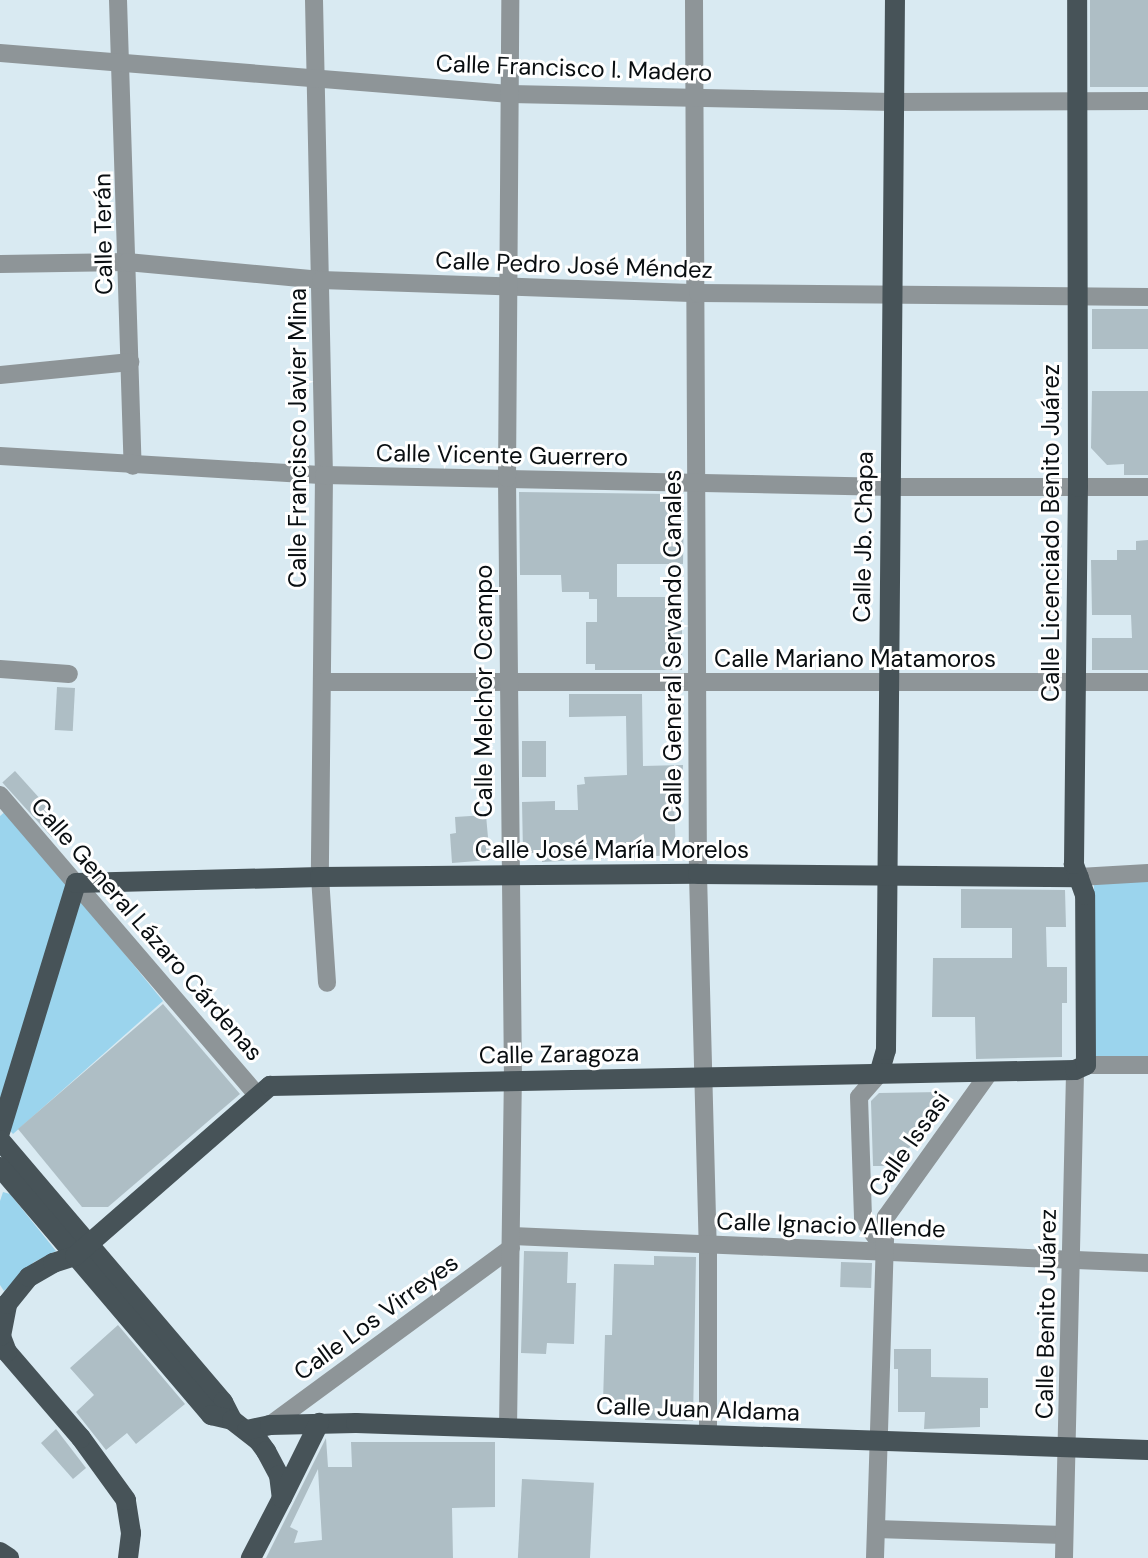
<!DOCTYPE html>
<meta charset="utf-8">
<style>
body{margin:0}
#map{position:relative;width:1148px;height:1558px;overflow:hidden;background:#d9eaf2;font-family:"DM Sans",sans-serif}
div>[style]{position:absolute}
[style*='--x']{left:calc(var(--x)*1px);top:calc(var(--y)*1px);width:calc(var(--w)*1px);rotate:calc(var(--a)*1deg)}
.green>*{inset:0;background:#9bd4ed;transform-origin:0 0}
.building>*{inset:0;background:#aebec5;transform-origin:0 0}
.minor>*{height:18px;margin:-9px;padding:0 9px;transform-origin:9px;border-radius:9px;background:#8e9598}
.major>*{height:20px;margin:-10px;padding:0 10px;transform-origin:10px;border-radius:10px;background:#475358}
span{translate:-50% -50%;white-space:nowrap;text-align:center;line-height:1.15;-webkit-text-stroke:6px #fff;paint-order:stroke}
.street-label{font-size:24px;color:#090e11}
</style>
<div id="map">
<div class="green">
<div style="clip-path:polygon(7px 810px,163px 1001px,13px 1134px,0 1119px,0 816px)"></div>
<div style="left:1148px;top:877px;width:183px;height:54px;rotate:90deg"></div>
<div style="clip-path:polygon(3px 1192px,10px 1194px,56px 1251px,34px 1262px,4px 1291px,0 1285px,0 1201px)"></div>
</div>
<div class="building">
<div style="left:1090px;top:0;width:58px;height:87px"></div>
<div style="left:1092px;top:309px;width:56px;height:40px"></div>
<div style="clip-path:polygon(1092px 391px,1148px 391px,1148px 475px,1124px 475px,1124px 464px,1107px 465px,1091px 448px)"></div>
<div style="clip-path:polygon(519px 492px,672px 494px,672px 501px,684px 501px,683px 564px,617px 564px,617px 597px,682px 597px,682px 670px,595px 670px,595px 664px,586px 664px,586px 622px,597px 622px,597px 599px,589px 599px,589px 592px,562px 592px,561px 575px,520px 575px)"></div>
<div style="clip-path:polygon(1148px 540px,1148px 670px,1092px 670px,1092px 638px,1132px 638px,1131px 615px,1092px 615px,1091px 560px,1117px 560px,1117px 550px,1136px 550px,1136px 541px)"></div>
<div style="left:57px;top:687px;width:18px;height:43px;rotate:3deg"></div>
<div style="clip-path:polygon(569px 694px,642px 694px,643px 766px,683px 765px,681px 799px,674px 799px,676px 855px,542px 862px,542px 853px,523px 853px,522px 802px,555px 801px,555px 810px,578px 810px,577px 785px,585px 784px,584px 777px,627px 775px,626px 716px,569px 717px)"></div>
<div style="left:546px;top:741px;width:36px;height:24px;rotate:90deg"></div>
<div style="left:15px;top:771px;width:74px;height:17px;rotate:48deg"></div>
<div style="clip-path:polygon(486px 815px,490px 860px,452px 863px,450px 834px,456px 833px,455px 817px)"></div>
<div style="clip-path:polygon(961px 889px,1065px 890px,1066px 927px,1046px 927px,1047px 967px,1067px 967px,1067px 1003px,1062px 1003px,1062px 1057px,976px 1059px,975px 1017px,932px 1017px,933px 958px,1012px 958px,1012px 928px,961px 928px)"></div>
<div style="clip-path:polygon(163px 1004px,240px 1094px,108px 1207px,82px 1207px,18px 1129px)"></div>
<div style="clip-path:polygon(941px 1092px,945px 1099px,896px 1166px,873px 1166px,871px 1101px,879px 1093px)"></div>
<div style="clip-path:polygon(524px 1251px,568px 1252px,567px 1283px,576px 1283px,574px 1344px,547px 1343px,546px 1354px,521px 1353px)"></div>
<div style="clip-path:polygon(654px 1256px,696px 1257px,693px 1421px,645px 1420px,646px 1403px,603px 1402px,605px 1335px,612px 1335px,614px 1264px,654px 1265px)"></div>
<div style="left:841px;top:1262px;width:31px;height:25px;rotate:2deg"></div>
<div style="clip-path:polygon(118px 1325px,185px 1404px,136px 1444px,127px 1433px,106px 1450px,76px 1412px,94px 1395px,70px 1368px)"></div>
<div style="clip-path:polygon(894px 1349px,931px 1349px,931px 1377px,988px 1378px,988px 1408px,980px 1408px,980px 1427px,924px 1429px,925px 1412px,898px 1412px,898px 1369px,894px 1369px)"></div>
<div style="clip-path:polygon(56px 1429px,86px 1468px,73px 1479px,41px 1443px)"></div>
<div style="clip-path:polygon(evenodd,326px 1438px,328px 1467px,352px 1467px,351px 1442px,495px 1442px,495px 1507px,452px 1508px,453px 1558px,266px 1558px,326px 1438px,318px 1469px,322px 1540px,294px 1543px,298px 1531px,290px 1527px,318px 1469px)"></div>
<div style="left:522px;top:1479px;width:72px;height:79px;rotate:3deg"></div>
</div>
<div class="minor">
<div style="--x:118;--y:0;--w:466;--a:88.2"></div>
<div style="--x:314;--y:0;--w:475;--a:88.8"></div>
<div style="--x:324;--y:475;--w:402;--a:90.6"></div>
<div style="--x:320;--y:877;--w:106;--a:86.2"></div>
<div style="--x:694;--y:0;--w:874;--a:89.74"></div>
<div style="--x:698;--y:874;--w:370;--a:88.5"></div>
<div style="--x:708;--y:1244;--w:191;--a:90"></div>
<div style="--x:0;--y:53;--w:512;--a:4.6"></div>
<div style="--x:510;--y:94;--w:383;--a:1.2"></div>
<div style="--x:893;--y:102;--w:255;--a:-0.2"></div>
<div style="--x:0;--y:264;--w:127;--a:-0.9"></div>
<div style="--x:127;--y:262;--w:195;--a:5.3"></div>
<div style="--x:321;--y:280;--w:377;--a:2"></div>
<div style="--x:698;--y:293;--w:450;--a:0.5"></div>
<div style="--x:0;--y:375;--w:131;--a:-5.7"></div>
<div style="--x:0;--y:456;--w:325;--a:3.4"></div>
<div style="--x:324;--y:475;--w:568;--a:1.21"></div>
<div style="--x:892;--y:487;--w:256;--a:0"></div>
<div style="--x:0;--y:669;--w:69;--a:4.1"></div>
<div style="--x:322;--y:682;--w:826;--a:0"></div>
<div style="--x:0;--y:795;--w:395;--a:49.4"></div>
<div style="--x:1079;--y:877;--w:69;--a:-3.3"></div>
<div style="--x:1086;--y:1065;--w:62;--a:0"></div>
<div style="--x:879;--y:1074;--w:30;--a:131"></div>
<div style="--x:859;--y:1097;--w:122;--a:88.1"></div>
<div style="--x:863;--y:1219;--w:38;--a:55"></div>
<div style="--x:512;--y:1236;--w:637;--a:2.43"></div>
<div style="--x:270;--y:1425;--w:299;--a:-36.3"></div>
<div style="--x:508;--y:1429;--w:348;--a:-89.2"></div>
<div style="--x:513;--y:1081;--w:603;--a:-90.57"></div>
<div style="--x:507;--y:478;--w:478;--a:-89.6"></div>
<div style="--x:876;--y:1529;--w:188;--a:1.8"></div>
<div style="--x:875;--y:1558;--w:341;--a:-88.2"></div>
<div style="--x:886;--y:1217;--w:177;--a:-54.4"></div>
<div style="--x:1064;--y:1558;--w:488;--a:-88.7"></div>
</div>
<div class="major">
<div style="--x:879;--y:1074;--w:25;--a:-74"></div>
<div style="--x:886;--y:1050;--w:1050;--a:-89.51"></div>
<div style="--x:0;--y:1132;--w:260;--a:-73"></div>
<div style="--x:76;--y:883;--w:244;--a:-1.4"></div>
<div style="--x:320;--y:877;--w:378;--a:-0.5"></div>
<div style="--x:698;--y:874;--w:381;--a:0.5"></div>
<div style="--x:0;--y:1140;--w:344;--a:49.6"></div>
<div style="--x:223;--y:1402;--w:20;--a:63"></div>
<div style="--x:0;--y:1167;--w:326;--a:49.6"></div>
<div style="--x:211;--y:1415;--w:22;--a:13"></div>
<div style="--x:232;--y:1420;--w:33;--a:38"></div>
<div style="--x:258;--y:1440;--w:14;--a:54"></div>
<div style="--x:266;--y:1451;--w:27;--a:62"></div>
<div style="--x:279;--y:1475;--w:23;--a:83"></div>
<div style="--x:282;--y:1498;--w:68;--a:117.3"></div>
<div style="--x:247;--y:1430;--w:24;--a:-12"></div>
<div style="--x:270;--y:1425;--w:86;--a:-1.3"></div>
<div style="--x:356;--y:1423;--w:792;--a:1.95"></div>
<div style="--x:282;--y:1498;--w:84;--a:-63.7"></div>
<div style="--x:0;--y:1552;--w:11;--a:34"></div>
<div style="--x:128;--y:1558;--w:25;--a:-83"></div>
<div style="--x:131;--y:1533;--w:33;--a:-99"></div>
<div style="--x:126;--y:1500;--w:77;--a:-126"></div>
<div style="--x:81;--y:1438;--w:113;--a:-130.7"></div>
<div style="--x:7;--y:1352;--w:17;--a:-111"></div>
<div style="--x:1;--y:1336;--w:33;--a:-79"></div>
<div style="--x:7;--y:1304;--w:35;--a:-51"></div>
<div style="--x:29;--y:1277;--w:28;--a:-30"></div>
<div style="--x:53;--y:1263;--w:23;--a:-18"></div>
<div style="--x:75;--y:1256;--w:259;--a:-41.1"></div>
<div style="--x:270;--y:1086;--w:805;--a:-1.14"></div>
<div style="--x:1075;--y:1070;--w:12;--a:-24"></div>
<div style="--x:1086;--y:1065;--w:170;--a:-90.3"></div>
<div style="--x:1085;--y:895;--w:33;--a:-110"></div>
<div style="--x:1074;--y:864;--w:377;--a:-89.4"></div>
<div style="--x:1078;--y:487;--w:487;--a:-90.1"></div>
</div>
<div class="street-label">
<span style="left:574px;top:68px;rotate:2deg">Calle Francisco I. Madero</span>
<span style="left:103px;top:234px;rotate:-91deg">Calle Terán</span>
<span style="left:574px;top:265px;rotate:2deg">Calle Pedro José Méndez</span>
<span style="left:298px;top:438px;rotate:-90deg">Calle Francisco Javier Mina</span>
<span style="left:502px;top:455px;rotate:1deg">Calle Vicente Guerrero</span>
<span style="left:1051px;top:533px;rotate:-90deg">Calle Licenciado Benito Juárez</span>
<span style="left:863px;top:537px;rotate:-89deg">Calle Jb. Chapa</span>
<span style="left:673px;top:646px;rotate:-90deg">Calle General Servando Canales</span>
<span style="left:855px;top:659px">Calle Mariano Matamoros</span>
<span style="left:484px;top:691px;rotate:-90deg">Calle Melchor Ocampo</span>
<span style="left:612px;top:850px">Calle José María Morelos</span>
<span style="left:147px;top:929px;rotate:49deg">Calle General Lázaro Cárdenas</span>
<span style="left:559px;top:1054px;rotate:-1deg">Calle Zaragoza</span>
<span style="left:909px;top:1144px;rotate:-55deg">Calle Issasi</span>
<span style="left:831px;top:1225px;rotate:2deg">Calle Ignacio Allende</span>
<span style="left:1046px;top:1314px;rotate:-89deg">Calle Benito Juárez</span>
<span style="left:376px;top:1317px;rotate:-36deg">Calle Los Virreyes</span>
<span style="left:698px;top:1409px;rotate:2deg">Calle Juan Aldama</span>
</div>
</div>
